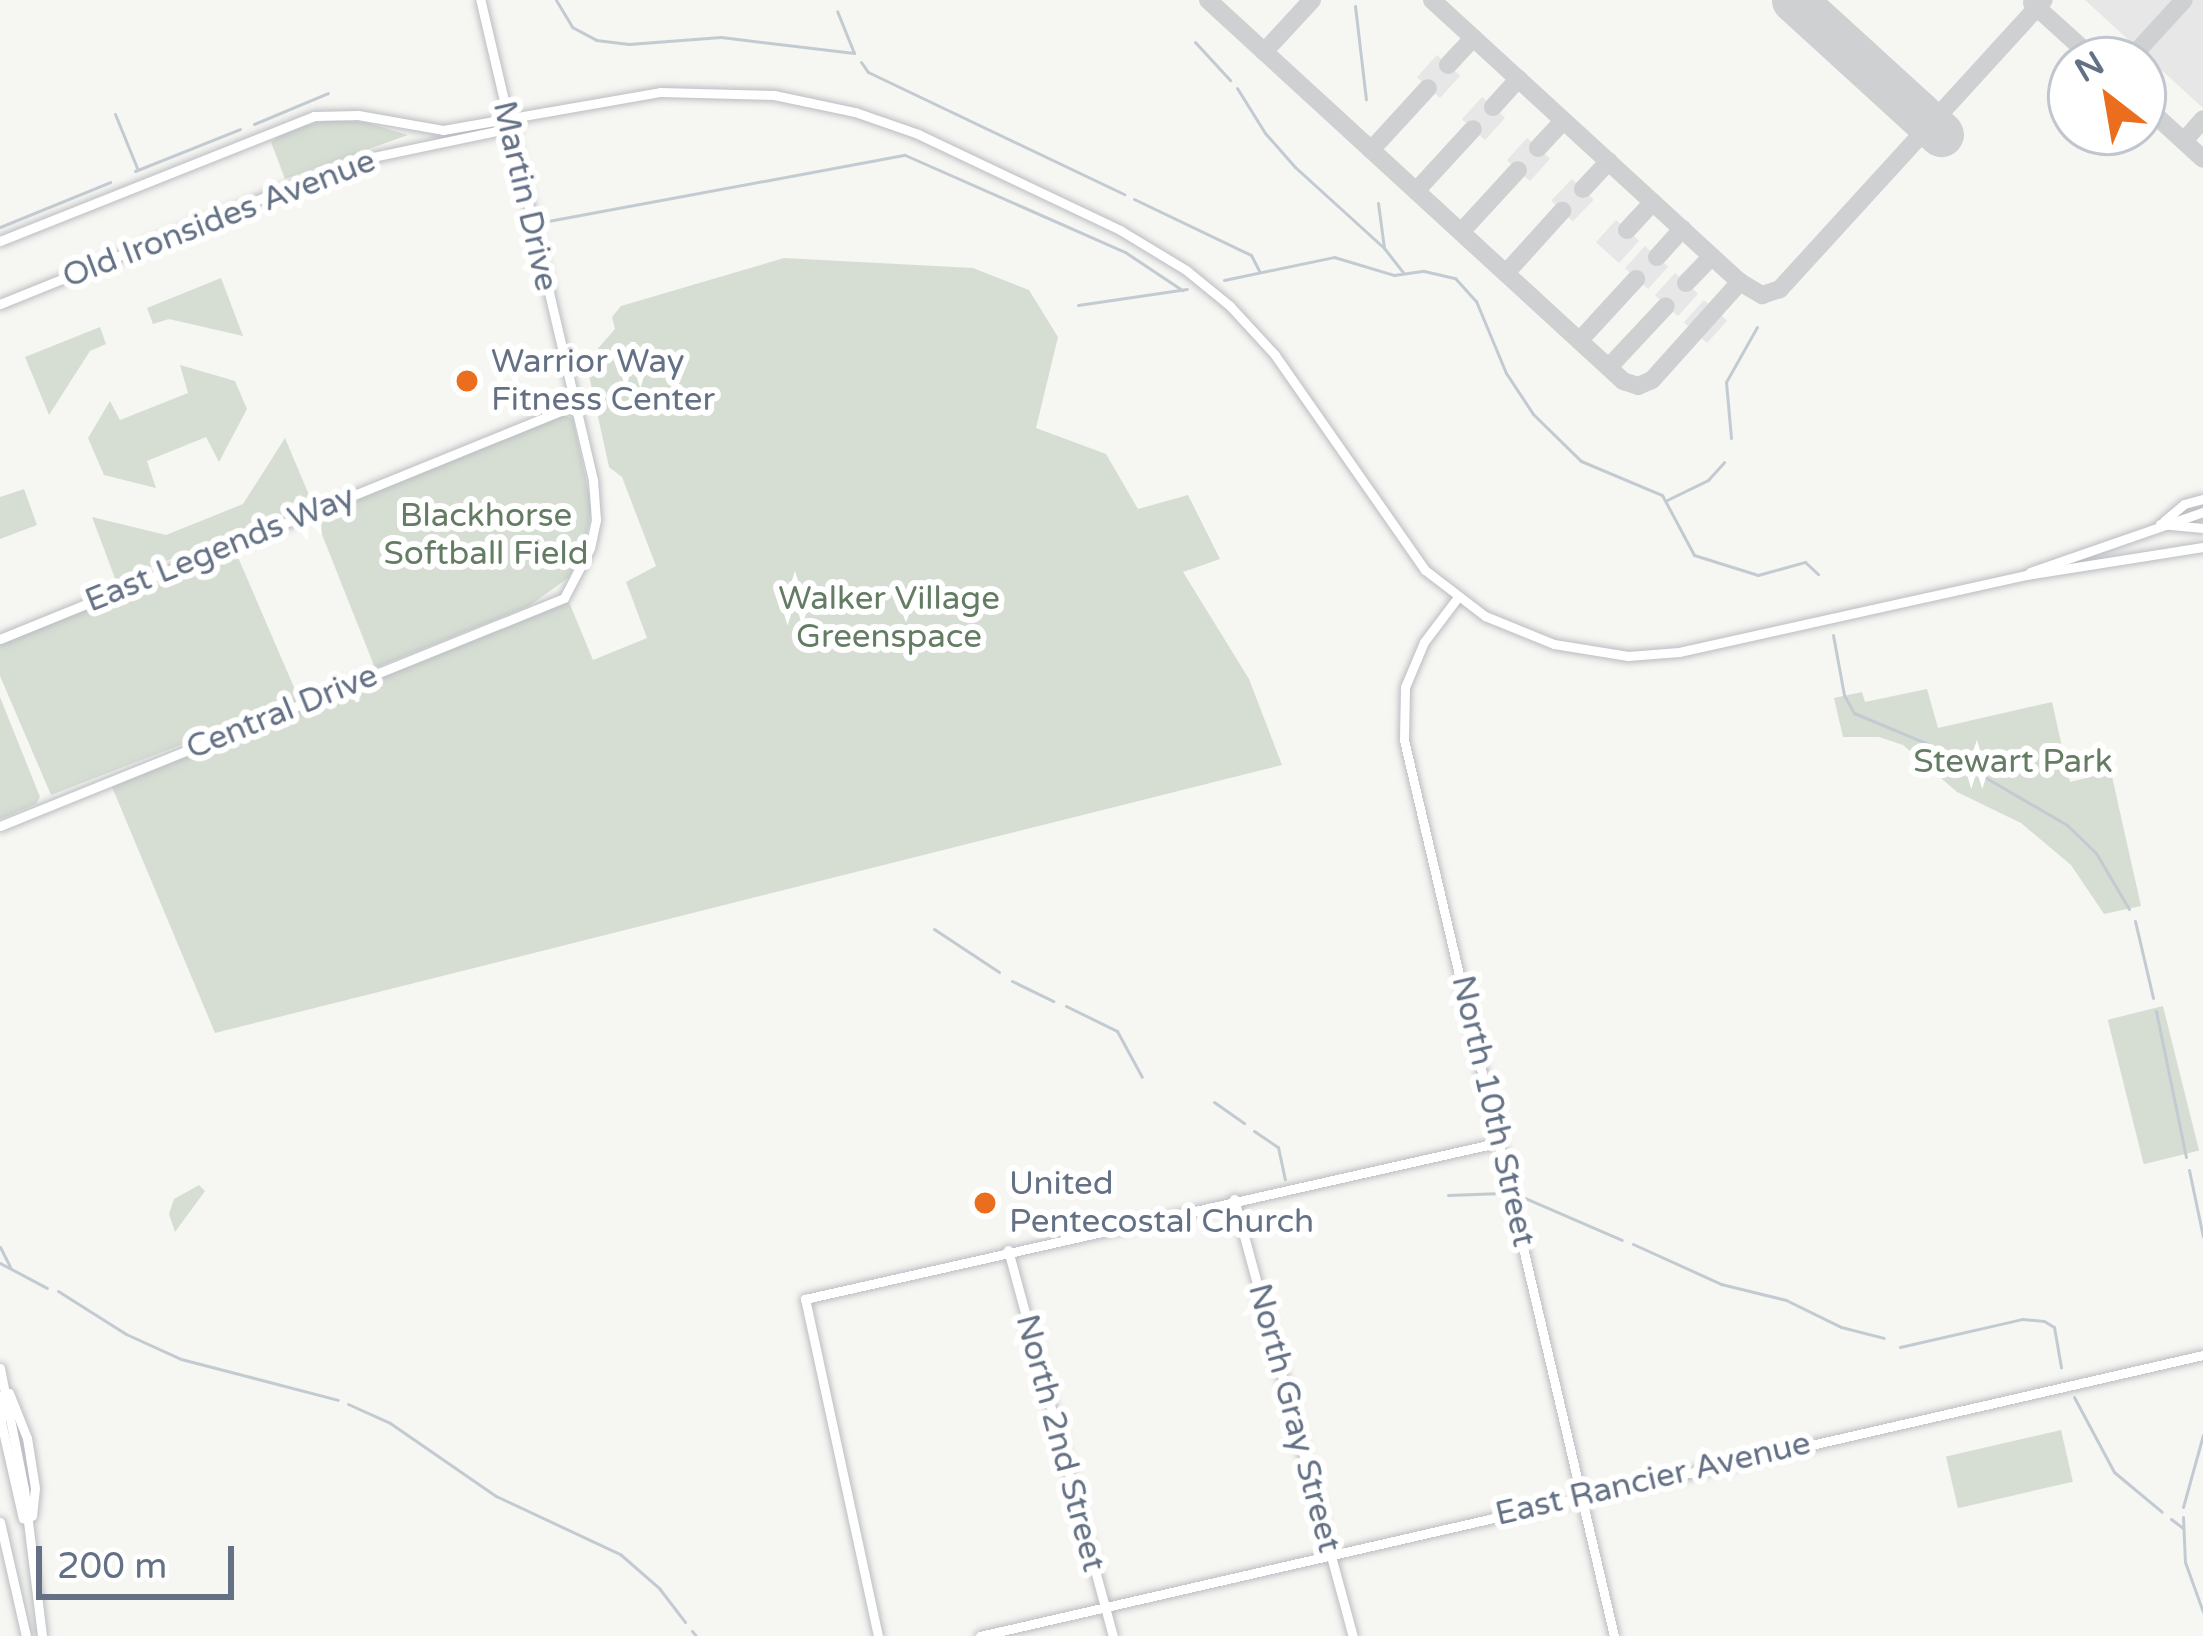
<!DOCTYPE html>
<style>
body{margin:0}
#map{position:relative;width:2203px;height:1636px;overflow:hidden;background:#f6f6f2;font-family:"Varela Round",sans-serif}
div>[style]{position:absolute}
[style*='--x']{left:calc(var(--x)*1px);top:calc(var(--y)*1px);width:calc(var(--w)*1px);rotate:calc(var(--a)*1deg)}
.built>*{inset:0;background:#e6e7e6;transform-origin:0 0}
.green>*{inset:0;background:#d6ded3;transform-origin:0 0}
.stream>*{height:3px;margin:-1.5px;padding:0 1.5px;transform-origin:1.5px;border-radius:1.5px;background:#c3cbd2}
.taxiway>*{height:18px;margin:-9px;padding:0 9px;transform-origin:9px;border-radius:9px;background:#ced0d2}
.runway>*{height:45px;margin:-22.5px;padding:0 22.5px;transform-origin:22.5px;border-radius:22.5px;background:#ced0d2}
.roads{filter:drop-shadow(0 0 3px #babdc2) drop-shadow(0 0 3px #babdc2)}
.secondary>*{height:9px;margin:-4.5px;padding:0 4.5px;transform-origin:4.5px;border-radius:4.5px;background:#fff}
.dots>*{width:33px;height:33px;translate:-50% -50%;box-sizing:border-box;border:6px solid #fff;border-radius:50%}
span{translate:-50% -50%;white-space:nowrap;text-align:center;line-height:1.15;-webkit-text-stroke:12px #fff;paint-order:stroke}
.street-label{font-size:33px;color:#647185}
.poi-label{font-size:33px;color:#647185}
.left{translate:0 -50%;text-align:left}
.park-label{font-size:33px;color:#647c63}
.north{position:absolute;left:2047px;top:36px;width:120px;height:120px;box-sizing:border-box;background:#fff;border:3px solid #c1c6ce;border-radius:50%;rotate:329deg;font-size:33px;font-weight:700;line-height:48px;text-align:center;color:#647185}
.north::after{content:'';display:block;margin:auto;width:42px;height:54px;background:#eb6e1e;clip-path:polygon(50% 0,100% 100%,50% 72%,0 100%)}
.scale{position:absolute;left:36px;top:1546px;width:198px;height:54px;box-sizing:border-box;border:6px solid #647185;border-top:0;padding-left:15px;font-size:36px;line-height:42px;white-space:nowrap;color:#647185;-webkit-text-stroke:9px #fff;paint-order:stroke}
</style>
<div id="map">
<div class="built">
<div style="clip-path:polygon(2085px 0,2203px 0,2203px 108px)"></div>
<div style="left:1437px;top:55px;width:31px;height:30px;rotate:42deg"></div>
<div style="left:1482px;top:97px;width:31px;height:30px;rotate:42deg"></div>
<div style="left:1527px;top:138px;width:31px;height:30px;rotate:42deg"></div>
<div style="left:1572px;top:179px;width:30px;height:30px;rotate:44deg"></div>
<div style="left:1616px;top:220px;width:31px;height:30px;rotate:42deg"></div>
<div style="left:1645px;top:246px;width:31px;height:30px;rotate:42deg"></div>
<div style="left:1675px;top:273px;width:31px;height:30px;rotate:42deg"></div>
<div style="left:1704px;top:300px;width:31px;height:30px;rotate:42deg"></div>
</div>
<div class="green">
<div style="clip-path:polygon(327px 120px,365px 122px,408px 135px,285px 179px,271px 142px,286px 131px)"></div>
<div style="clip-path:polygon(784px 258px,973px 268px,1029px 290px,1058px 337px,1036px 428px,1106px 454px,1138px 509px,1188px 495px,1220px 559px,1183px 572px,1249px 679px,1282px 765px,215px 1033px,112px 787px,569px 602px,593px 660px,647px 638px,626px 582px,656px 566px,622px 477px,609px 467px,586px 362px,615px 329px,612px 317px,621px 306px)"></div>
<div style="clip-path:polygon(221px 278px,243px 336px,169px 319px,153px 324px,147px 308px)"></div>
<div style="clip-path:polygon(100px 327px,106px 344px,90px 351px,49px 415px,25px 357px)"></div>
<div style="clip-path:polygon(180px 365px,235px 381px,247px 409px,219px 462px,206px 437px,147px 461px,156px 488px,104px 475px,88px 438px,110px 401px,120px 420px,188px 393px)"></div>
<div style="clip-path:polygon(563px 415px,573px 419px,592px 508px,583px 551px,568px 578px,529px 606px,375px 668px,315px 517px)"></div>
<div style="clip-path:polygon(285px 438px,312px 502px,116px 581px,92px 517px,166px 535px,243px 504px)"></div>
<div style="clip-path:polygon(24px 489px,37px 525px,0 539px,0 497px)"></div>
<div style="clip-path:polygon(234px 548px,299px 699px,51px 795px,0 676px,0 643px)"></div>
<div style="clip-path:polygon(1927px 689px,1938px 728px,2052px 702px,2070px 782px,2111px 772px,2141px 906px,2104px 914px,2071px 865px,2021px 823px,1957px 792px,1903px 745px,1879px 737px,1843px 737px,1834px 698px,1862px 692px,1865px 702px)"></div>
<div style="clip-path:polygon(0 697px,40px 797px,36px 804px,0 819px)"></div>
<div style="left:2163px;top:1006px;width:149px;height:57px;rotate:76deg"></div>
<div style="clip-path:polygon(199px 1185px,205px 1191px,175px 1232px,169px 1214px,174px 1199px)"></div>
<div style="left:2061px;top:1430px;width:53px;height:118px;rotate:77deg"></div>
</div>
<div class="stream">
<div style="--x:556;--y:0;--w:31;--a:59"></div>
<div style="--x:572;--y:27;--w:27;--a:28"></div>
<div style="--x:596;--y:40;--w:33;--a:7"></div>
<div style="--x:629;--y:44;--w:92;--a:-4.4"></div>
<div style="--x:721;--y:37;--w:134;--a:6.9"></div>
<div style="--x:854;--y:53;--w:45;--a:-112"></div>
<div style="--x:1355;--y:6;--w:94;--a:83.3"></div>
<div style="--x:1195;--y:42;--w:52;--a:47.4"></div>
<div style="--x:861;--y:62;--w:12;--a:55"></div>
<div style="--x:868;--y:72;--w:284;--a:25.5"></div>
<div style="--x:1237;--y:88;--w:53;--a:58.1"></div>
<div style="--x:1265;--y:133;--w:45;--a:48.6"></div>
<div style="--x:1295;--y:167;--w:120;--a:42.3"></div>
<div style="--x:115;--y:114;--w:58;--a:67.8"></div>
<div style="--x:254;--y:124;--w:80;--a:-22.7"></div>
<div style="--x:135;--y:171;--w:113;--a:-21.8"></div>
<div style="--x:1134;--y:199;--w:130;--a:25.6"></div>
<div style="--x:1251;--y:255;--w:18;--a:63"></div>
<div style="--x:1378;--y:203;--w:45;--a:82.4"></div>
<div style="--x:1384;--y:248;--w:31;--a:52"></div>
<div style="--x:548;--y:221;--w:363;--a:-10.5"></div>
<div style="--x:905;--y:155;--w:240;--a:23.8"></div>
<div style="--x:1125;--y:252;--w:69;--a:33.7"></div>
<div style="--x:0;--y:227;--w:119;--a:-22.2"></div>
<div style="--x:1224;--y:280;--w:112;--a:-11.8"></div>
<div style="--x:1334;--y:257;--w:63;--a:16.7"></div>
<div style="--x:1394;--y:275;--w:30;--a:-8"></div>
<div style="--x:1424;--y:271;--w:32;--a:13"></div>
<div style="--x:1455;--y:278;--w:31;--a:48"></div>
<div style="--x:1476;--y:301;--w:78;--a:67.4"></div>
<div style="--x:1506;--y:373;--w:49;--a:56.6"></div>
<div style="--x:1533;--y:414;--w:67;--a:44.4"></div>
<div style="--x:1581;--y:461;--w:88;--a:22.8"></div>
<div style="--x:1662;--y:495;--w:68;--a:61.9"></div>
<div style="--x:1694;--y:555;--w:67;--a:17.4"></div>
<div style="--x:1758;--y:575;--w:49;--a:-15.5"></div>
<div style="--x:1805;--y:562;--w:18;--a:43"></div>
<div style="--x:1078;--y:305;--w:110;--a:-8.4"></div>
<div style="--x:1731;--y:438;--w:56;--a:-95.1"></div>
<div style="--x:1726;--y:382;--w:63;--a:-60.6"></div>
<div style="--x:1667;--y:500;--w:46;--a:-26"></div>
<div style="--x:1708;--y:480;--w:24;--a:-48"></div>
<div style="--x:1833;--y:635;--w:61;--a:79.6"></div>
<div style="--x:1844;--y:695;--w:21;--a:61"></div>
<div style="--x:1854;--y:713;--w:80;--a:22.7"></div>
<div style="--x:1928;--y:744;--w:161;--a:30.2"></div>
<div style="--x:2067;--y:825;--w:40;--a:44"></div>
<div style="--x:2096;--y:853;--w:65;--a:59.5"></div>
<div style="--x:2135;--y:921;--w:79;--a:76.8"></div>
<div style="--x:934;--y:929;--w:78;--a:33.5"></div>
<div style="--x:1012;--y:981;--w:46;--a:26"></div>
<div style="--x:1066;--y:1006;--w:57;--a:26.1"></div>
<div style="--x:1117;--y:1031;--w:52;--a:61.5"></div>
<div style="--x:2156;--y:1011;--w:149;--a:78.4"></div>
<div style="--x:1214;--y:1102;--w:37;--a:35"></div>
<div style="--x:1254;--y:1131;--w:29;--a:34"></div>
<div style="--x:1278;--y:1147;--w:33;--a:78"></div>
<div style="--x:2189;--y:1170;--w:68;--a:78.2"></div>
<div style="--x:1448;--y:1195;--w:54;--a:-2.1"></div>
<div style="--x:1518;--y:1195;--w:113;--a:23.4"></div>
<div style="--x:1633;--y:1244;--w:97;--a:24.4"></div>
<div style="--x:1721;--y:1284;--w:67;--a:13.8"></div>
<div style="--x:1786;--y:1300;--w:61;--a:26.1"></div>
<div style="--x:1841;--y:1327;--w:44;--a:14.3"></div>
<div style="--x:0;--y:1247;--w:22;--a:63"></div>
<div style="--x:0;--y:1263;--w:53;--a:28"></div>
<div style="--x:58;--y:1291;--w:80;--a:32.3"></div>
<div style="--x:126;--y:1334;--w:60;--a:24.4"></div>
<div style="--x:181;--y:1359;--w:162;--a:14.6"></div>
<div style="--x:1900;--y:1347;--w:125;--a:-12.9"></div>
<div style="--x:2022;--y:1319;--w:22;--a:5"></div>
<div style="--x:2044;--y:1321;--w:12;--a:31"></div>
<div style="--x:2054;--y:1327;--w:41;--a:80.1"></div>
<div style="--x:2074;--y:1397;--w:85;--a:61.9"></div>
<div style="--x:2114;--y:1472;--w:62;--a:39.8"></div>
<div style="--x:348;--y:1404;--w:46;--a:24.3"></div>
<div style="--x:390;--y:1423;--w:129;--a:34.6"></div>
<div style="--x:496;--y:1496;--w:137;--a:25.1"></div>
<div style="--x:620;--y:1554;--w:52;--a:41.1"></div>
<div style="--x:659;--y:1588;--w:43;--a:52.6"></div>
<div style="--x:2183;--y:1507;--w:75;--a:-74.5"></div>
<div style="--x:2183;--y:1517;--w:45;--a:87.5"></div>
<div style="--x:2185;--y:1562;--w:53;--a:70.2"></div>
<div style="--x:2171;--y:1519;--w:15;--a:37"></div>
<div style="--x:692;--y:1631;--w:6;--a:51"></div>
</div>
<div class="taxiway">
<div style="--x:1208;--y:0;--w:563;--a:42.55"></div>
<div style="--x:1623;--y:381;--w:16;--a:18"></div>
<div style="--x:1638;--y:386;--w:15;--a:-23"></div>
<div style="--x:1652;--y:380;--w:132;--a:-48.1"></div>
<div style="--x:1432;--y:0;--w:418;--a:42.5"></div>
<div style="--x:1740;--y:282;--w:26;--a:31"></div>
<div style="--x:1762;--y:295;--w:19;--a:-18"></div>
<div style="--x:1780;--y:289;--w:391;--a:-47.6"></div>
<div style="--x:2032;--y:3;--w:85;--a:42.1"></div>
<div style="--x:1264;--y:52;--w:71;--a:-47.3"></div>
<div style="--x:2129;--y:60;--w:81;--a:-47.5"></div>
<div style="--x:1448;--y:65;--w:37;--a:-47"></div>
<div style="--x:2143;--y:104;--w:81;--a:42.5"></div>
<div style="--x:1493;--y:107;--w:38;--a:-48"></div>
<div style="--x:2184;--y:141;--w:29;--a:-49"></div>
<div style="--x:1538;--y:148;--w:37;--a:-47"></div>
<div style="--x:1371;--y:150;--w:84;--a:-47.4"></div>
<div style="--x:1583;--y:189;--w:38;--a:-47"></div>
<div style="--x:1416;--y:191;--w:84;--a:-47.4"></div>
<div style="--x:1627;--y:230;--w:38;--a:-47"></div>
<div style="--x:1461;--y:232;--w:84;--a:-47.4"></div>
<div style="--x:1657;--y:257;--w:38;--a:-48"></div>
<div style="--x:1506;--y:273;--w:84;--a:-47.9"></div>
<div style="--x:1686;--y:283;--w:37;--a:-46"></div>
<div style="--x:1580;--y:340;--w:83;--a:-47.4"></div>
<div style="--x:1609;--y:367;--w:83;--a:-46.9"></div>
</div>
<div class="runway">
<div style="--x:1794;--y:0;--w:199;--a:42.4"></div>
</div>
<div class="roads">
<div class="secondary">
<div style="--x:0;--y:241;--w:338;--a:-21.7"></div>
<div style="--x:314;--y:116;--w:44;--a:-1.3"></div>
<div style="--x:358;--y:115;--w:86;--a:10"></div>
<div style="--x:443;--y:130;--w:220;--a:-9.9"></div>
<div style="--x:660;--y:92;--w:114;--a:1.5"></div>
<div style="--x:774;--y:95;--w:83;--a:11.9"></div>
<div style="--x:855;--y:112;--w:67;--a:19.2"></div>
<div style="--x:918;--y:134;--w:224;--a:25.4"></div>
<div style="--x:1120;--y:230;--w:77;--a:31.2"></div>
<div style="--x:1186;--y:270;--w:57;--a:39.3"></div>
<div style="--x:1230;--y:306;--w:67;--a:47.4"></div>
<div style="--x:1275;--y:355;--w:262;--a:55.1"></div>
<div style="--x:1425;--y:570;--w:76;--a:37.5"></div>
<div style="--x:1485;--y:616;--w:74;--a:22.1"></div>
<div style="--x:1554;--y:644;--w:75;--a:9.2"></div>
<div style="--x:1628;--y:656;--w:51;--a:-4.5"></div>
<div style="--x:1679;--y:652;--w:355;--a:-12.5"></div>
<div style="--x:2026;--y:575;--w:179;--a:-9"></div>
<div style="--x:0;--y:304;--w:382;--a:-22"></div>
<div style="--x:354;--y:161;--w:165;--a:-11.9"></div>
<div style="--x:2164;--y:521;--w:26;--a:-40"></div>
<div style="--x:2184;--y:504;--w:20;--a:-15"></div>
<div style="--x:2160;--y:524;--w:43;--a:5.3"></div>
<div style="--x:2030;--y:572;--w:183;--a:-19.1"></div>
<div style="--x:1458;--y:597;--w:56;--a:127.1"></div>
<div style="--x:1424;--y:642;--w:49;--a:112.9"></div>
<div style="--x:1405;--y:687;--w:53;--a:91.1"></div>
<div style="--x:1404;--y:740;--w:920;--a:76.81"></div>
<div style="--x:0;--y:639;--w:619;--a:-22.13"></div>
<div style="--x:0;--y:826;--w:608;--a:-22.01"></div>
<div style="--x:564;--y:598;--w:56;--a:-62.5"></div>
<div style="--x:590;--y:548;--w:29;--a:-78"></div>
<div style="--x:596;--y:520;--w:40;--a:-94.3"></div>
<div style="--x:593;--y:480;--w:493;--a:-103.2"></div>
<div style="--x:1234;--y:1199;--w:453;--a:74.8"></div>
<div style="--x:1008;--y:1250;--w:400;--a:74.8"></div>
<div style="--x:0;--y:1368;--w:123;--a:78.8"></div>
<div style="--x:24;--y:1489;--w:148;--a:83"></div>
<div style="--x:9;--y:1393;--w:48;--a:68.2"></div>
<div style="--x:27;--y:1438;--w:51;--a:80.9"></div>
<div style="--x:35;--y:1488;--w:28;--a:96"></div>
<div style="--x:3;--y:1395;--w:27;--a:94"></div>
<div style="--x:1;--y:1422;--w:99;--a:77.2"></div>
<div style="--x:0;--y:1522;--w:117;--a:77.2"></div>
<div style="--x:878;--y:1636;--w:345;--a:-102.2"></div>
<div style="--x:805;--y:1299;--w:713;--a:-12.71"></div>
<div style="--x:980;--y:1636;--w:1255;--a:-12.94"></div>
</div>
</div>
<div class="dots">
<div style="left:467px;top:381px;background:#eb6e1e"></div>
<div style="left:985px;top:1203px;background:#eb6e1e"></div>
</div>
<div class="street-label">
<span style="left:525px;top:196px;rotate:77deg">Martin Drive</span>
<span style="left:219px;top:219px;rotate:-21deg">Old Ironsides Avenue</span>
<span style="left:220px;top:549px;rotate:-22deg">East Legends Way</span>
<span style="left:282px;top:712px;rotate:-22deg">Central Drive</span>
<span style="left:1493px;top:1111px;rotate:77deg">North 10th Street</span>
<span style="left:1294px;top:1418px;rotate:75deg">North Gray Street</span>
<span style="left:1060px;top:1443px;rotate:75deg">North 2nd Street</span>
<span style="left:1653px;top:1479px;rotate:-13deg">East Rancier Avenue</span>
</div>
<div class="poi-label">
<span class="left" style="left:491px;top:381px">Warrior Way<br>Fitness Center</span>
<span class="left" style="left:1009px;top:1203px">United<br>Pentecostal Church</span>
</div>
<div class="park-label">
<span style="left:486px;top:535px">Blackhorse<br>Softball Field</span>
<span style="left:889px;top:618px">Walker Village<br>Greenspace</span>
<span style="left:2013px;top:762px">Stewart Park</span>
</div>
<div class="north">N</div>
<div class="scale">200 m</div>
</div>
